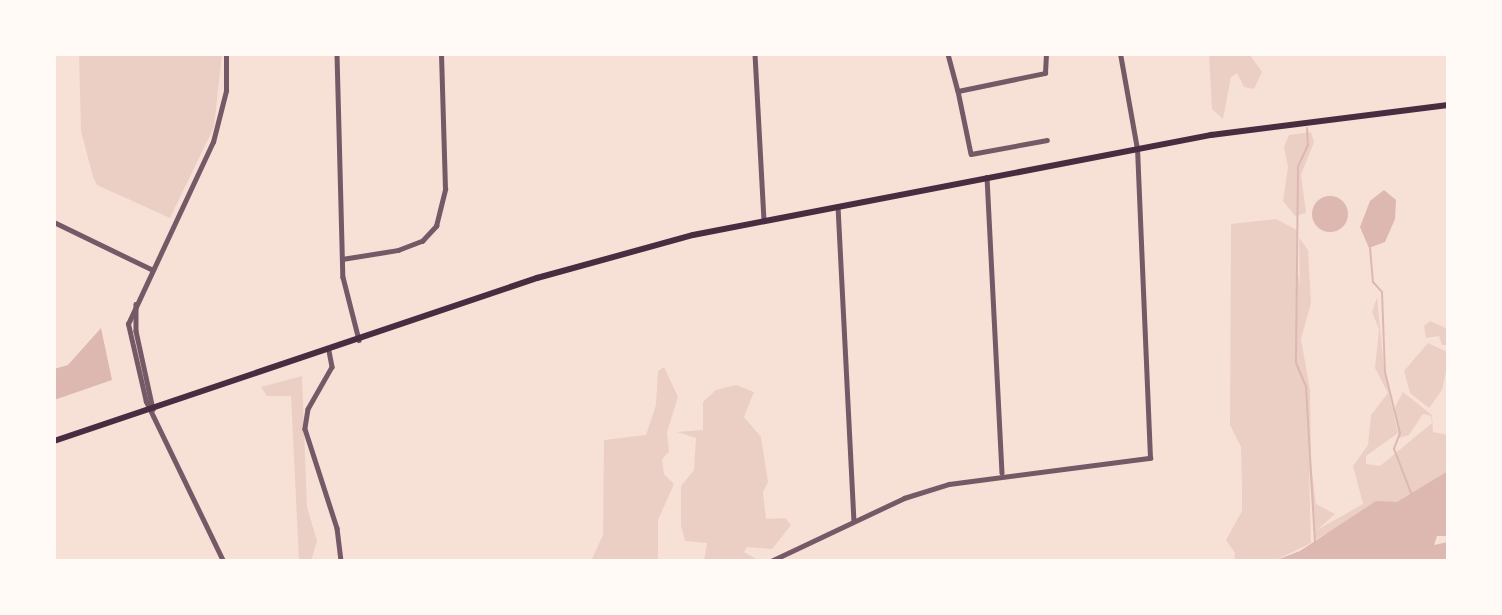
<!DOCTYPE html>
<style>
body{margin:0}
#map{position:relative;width:1502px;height:615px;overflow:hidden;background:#f7e1d7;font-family:"Noto Serif",serif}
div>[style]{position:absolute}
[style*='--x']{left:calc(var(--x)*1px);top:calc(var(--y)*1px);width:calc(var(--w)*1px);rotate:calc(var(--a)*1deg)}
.green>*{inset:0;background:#ebcfc5}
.water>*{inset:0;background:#dcb8b0}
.round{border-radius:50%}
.stream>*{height:2px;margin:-1px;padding:0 1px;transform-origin:1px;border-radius:1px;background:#dcb8b0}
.minor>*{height:4.5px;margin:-2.25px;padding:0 2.25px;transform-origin:2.25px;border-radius:2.25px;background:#755966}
.secondary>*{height:6px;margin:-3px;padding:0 3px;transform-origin:3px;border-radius:3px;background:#4a2c40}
span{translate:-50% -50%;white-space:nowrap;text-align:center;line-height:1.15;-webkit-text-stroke:6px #fffaf5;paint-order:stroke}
.frame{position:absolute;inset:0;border:56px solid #fffaf5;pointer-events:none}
</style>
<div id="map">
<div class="green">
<div style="clip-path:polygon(79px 54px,222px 54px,214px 127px,170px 218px,97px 185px,93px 177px,81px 131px)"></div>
<div style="clip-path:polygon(1209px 54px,1249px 54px,1262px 72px,1254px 89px,1244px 87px,1237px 73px,1231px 77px,1223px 119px,1212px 109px)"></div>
<div style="clip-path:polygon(1311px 132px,1314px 142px,1301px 175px,1306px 213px,1295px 216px,1283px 201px,1288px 167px,1284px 147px,1289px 135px)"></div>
<div style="clip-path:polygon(1276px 219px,1297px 230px,1296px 256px,1300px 287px,1299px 238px,1308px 250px,1311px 303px,1301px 339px,1310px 390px,1311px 463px,1316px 504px,1335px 514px,1317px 530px,1363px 504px,1353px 466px,1368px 445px,1371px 415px,1388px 393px,1375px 368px,1379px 329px,1372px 312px,1377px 297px,1384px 369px,1398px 433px,1366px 456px,1366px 464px,1380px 466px,1432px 423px,1431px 416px,1423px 414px,1409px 435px,1399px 438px,1395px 407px,1403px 392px,1432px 415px,1433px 432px,1448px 435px,1448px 471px,1424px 490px,1397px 502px,1380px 503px,1315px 540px,1309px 466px,1311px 543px,1274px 561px,1234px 561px,1235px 553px,1226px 540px,1242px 511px,1242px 487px,1241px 447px,1230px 425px,1231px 224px)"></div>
<div style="clip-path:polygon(1430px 321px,1448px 329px,1448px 345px,1442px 345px,1439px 336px,1426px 338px,1424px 326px)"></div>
<div style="clip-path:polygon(1428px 343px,1447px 352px,1448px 363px,1442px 390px,1429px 408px,1410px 393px,1404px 371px)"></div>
<div style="clip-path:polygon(664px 367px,678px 397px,667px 432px,669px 452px,662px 459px,664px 474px,674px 484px,658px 520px,658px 561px,591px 561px,603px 535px,604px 440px,646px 435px,656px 405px,658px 371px)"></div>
<div style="clip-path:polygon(302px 376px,307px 507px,317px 541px,311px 561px,299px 561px,291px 396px,267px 396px,261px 387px)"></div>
<div style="clip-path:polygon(736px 385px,754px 392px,744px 417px,761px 437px,768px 482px,763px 492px,766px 519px,785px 518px,791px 525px,772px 549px,747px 547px,744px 552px,760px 561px,704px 561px,707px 543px,685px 541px,681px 526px,681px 486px,694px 470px,696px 438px,677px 432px,703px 430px,703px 402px,716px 390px)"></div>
</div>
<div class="water">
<div style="clip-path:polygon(1384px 190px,1396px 200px,1395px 219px,1385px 242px,1369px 248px,1360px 227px,1370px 201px)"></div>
<div class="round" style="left:1312px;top:196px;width:36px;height:36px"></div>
<div style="clip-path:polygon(101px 328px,112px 380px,54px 400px,54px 369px,68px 365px)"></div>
<div style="clip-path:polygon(1448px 471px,1448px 536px,1437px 536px,1434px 545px,1448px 542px,1448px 561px,1274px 561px,1300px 551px,1376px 501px,1397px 502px)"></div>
</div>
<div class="stream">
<div style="--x:1307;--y:128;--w:17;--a:87"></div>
<div style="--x:1308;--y:145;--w:23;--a:115"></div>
<div style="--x:1298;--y:166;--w:197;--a:90.6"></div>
<div style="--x:1296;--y:363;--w:26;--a:67"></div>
<div style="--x:1306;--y:387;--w:155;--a:86.7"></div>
<div style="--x:1370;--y:248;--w:34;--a:85"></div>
<div style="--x:1373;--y:282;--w:13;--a:48"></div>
<div style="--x:1382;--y:292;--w:80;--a:87.9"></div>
<div style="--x:1385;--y:372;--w:63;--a:76.2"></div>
<div style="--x:1400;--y:433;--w:17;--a:111"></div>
<div style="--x:1394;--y:449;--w:53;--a:68.8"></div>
</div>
<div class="minor">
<div style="--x:337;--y:54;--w:223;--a:88.5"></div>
<div style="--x:343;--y:277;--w:65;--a:75.7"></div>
<div style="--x:755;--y:54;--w:165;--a:86.9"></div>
<div style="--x:948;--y:54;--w:38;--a:75"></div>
<div style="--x:958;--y:91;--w:89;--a:-11.7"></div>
<div style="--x:1045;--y:73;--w:19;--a:-87"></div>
<div style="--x:958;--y:91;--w:64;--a:78.3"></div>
<div style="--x:971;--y:154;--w:77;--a:-10.4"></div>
<div style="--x:987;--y:177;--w:296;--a:87.1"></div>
<div style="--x:838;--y:206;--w:315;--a:87.1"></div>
<div style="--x:54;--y:222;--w:108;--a:25.9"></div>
<div style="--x:342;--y:259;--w:57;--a:-9.1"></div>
<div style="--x:398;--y:250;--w:26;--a:-21"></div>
<div style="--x:422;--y:241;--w:21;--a:-47"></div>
<div style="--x:436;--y:226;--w:38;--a:-76"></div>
<div style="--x:445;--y:189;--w:135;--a:-91.7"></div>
<div style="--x:136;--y:304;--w:27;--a:90"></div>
<div style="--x:136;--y:331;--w:80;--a:77.7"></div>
<div style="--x:329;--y:351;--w:16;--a:79"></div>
<div style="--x:332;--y:367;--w:48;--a:119.7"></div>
<div style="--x:308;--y:409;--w:20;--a:99"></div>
<div style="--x:305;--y:429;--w:104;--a:72.1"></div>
<div style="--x:337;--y:528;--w:33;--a:83"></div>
<div style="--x:223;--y:561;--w:177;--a:-115.8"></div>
<div style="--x:146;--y:402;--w:80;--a:-103"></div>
<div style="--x:128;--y:324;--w:201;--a:-65"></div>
<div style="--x:213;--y:142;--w:53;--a:-75.7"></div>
<div style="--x:226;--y:91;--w:37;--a:-90"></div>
<div style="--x:771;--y:561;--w:147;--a:-25.3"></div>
<div style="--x:904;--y:498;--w:47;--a:-17.3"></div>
<div style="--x:949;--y:484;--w:203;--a:-7.4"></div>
<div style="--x:1150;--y:458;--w:309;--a:-92.4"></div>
<div style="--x:1137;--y:149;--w:97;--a:-100.1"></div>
</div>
<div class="secondary">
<div style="--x:54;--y:441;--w:510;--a:-18.65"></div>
<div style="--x:537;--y:278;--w:162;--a:-15.4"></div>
<div style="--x:693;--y:235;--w:528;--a:-10.93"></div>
<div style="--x:1211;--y:135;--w:239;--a:-7.2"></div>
</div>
<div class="frame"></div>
</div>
